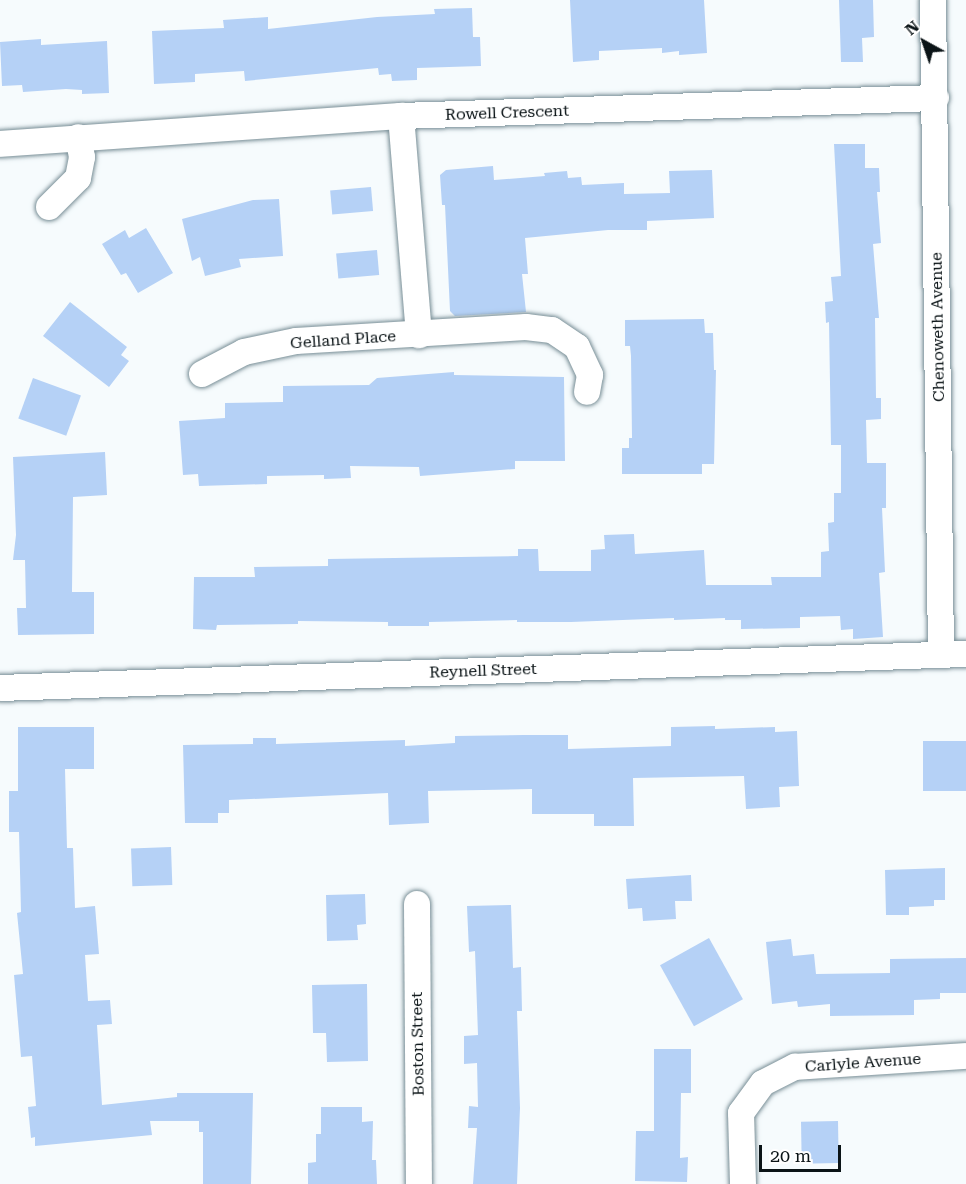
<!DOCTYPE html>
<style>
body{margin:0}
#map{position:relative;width:966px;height:1184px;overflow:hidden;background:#f6fbfd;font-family:"Roboto Serif",serif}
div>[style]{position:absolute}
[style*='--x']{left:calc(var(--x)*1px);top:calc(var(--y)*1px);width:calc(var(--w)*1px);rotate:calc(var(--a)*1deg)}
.building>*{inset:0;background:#b5d1f6;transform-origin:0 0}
.roads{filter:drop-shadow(0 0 2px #788e96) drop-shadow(0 0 2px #788e96)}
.street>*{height:26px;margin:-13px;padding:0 13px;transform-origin:13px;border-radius:13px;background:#fff}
span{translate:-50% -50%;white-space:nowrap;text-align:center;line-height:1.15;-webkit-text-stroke:4.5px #fff;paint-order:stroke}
.street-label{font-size:16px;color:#0b1417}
.north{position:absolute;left:894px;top:12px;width:60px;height:60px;-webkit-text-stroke:4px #fff;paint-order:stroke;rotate:320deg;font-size:16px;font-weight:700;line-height:24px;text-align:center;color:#0b1417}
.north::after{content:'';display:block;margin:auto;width:21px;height:27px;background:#0b1417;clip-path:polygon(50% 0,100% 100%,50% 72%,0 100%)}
.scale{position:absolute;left:759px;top:1145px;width:82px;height:27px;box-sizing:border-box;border:3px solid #0b1417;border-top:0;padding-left:8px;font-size:18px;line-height:21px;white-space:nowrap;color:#0b1417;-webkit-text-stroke:4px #fff;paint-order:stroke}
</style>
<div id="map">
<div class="building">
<div style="clip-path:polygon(570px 0,704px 0,707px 53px,679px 55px,679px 51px,662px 53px,662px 48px,599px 51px,599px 60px,573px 62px)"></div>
<div style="clip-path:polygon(839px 0,873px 0,874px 37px,862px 38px,863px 62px,841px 62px)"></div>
<div style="clip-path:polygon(472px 8px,473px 37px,480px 37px,481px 66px,417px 68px,417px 80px,392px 81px,391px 74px,379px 75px,378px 68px,245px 81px,244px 71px,195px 74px,195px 82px,154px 84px,152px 31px,224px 28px,223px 20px,268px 17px,268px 29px,377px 17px,435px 14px,434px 9px)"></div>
<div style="clip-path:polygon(41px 39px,41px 45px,107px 41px,109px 93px,82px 94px,82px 90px,66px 89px,23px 92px,22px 85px,2px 86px,0 42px)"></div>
<div style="clip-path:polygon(834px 144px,865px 144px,865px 168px,879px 168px,880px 192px,877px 192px,881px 243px,873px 244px,879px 318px,875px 318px,876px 398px,881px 398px,881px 419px,866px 420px,867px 463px,886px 463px,886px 508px,882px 508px,885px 572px,879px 573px,883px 637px,853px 639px,853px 629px,841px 630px,840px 616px,800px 617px,800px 628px,741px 629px,741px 620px,725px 620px,725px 618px,674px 620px,674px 618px,571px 622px,517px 622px,517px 620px,429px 622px,429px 626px,388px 626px,388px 622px,298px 621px,298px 624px,217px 625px,216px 630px,193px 629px,194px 577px,255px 577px,254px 567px,328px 566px,328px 559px,518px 556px,518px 549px,538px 549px,539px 571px,591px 571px,591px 550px,605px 549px,604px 535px,634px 534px,635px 554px,704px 550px,706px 585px,772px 585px,771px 577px,821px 577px,821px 552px,829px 551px,828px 523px,834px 522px,834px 493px,841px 493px,841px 445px,831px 445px,829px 322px,826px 323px,825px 302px,833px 301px,831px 277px,841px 276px)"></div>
<div style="clip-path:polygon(493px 166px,494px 180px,545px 176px,544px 173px,567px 171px,568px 178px,581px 177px,582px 185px,624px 183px,624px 194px,670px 193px,669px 171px,712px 170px,714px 218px,647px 221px,647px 230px,608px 230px,525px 238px,528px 274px,522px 274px,526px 312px,455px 316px,450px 311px,445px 205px,442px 205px,440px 175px,446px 170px)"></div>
<div style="left:371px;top:187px;width:24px;height:41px;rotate:85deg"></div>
<div style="clip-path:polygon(279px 199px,283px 256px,239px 259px,241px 267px,205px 276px,200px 257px,192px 261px,182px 219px,253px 200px)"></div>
<div style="clip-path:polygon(146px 228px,173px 273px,138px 293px,126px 273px,121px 275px,102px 244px,125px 230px,129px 238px)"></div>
<div style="left:377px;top:250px;width:25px;height:41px;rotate:85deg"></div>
<div style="clip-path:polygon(70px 302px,127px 347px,121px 355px,129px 361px,109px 387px,43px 336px)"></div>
<div style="clip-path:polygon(704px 319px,705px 333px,713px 333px,714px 370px,716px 370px,714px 464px,702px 464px,702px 474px,622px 474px,622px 448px,629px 448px,629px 438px,632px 438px,631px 356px,630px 346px,625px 346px,625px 320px)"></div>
<div style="clip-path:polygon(454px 372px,454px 375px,564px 377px,565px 461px,515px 461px,515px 469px,420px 476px,419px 467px,350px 466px,351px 478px,324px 479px,324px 475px,267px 476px,267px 484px,199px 486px,198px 474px,183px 475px,179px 421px,225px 418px,225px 403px,283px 402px,283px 386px,369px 385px,377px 378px)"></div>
<div style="left:33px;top:378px;width:51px;height:43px;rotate:20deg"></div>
<div style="clip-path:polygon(105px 452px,107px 495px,73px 497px,72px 592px,94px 592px,94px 634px,18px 635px,17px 608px,26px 608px,25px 560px,13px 560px,16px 535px,13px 457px)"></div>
<div style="clip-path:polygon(715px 726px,715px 729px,775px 727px,775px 732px,797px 731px,799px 786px,779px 787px,780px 807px,746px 809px,744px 776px,633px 778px,634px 826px,594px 826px,594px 814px,532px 814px,532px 789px,428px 791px,429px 823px,389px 825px,388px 793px,229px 800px,229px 813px,218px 813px,218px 823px,185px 823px,183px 745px,253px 744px,253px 738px,276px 738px,276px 744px,405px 740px,405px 746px,455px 743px,455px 736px,524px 735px,568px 735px,568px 749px,671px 746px,671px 727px)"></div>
<div style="clip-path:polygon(18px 727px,94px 727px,94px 769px,65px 769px,67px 848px,73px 848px,75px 908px,95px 906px,99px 954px,85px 955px,88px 1001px,110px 1000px,112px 1024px,97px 1025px,102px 1105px,177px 1097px,177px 1093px,253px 1093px,251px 1184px,203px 1184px,203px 1132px,199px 1132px,199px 1121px,150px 1121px,152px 1135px,35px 1146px,35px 1137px,31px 1138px,28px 1107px,36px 1106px,32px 1056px,21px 1057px,14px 975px,23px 974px,17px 913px,21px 912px,19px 832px,9px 832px,9px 791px,18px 791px)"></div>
<div style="left:923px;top:741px;width:43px;height:50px"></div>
<div style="left:171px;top:847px;width:38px;height:40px;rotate:88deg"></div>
<div style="clip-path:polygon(945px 868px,945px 900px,934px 900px,934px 906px,909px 907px,909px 915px,886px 915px,885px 870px)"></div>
<div style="clip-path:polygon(691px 875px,692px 901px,675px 901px,676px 919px,643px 921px,642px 908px,628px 909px,626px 879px)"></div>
<div style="clip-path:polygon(365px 894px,366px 924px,357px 925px,358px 940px,327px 941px,326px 895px)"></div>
<div style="clip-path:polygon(511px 905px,513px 968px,521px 967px,522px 1011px,517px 1011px,520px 1108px,517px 1184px,473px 1184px,477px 1128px,468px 1128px,469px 1106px,478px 1107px,477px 1063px,464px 1064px,464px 1036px,478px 1035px,475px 951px,469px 952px,467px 906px)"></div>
<div style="left:709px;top:938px;width:70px;height:56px;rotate:61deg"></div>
<div style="clip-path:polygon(791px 939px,793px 956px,814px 954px,816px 974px,890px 973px,890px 959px,966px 958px,966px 993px,940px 993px,940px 999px,914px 1000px,914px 1015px,830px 1016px,830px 1004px,798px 1007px,797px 1001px,772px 1004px,766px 942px)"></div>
<div style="clip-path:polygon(367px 984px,368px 1061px,327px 1062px,326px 1033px,313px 1033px,312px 985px)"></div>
<div style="clip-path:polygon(654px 1049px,691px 1049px,691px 1093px,681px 1093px,680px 1158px,688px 1157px,687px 1182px,635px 1181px,636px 1131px,654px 1131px)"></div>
<div style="clip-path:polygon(321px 1107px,362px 1107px,362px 1122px,373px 1121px,372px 1160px,376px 1160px,377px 1184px,308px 1184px,308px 1163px,316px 1162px,316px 1134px,321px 1134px)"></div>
<div style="left:838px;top:1121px;width:42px;height:37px;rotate:89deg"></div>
</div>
<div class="roads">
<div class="street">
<div style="--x:933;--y:0;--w:654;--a:89.3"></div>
<div style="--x:401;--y:116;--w:220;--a:85.3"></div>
<div style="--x:0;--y:144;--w:402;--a:-4"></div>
<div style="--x:401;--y:116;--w:535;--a:-1.93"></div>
<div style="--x:49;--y:207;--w:41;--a:-45"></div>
<div style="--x:78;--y:178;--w:21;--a:-79"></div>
<div style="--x:82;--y:157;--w:20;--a:-101"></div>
<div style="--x:202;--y:374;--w:47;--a:-27.6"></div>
<div style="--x:244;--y:352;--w:53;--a:-11.9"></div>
<div style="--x:296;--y:341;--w:230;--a:-3.5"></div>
<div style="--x:526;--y:327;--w:26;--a:7"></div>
<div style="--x:552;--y:330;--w:30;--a:34"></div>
<div style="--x:577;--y:347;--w:31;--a:65"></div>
<div style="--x:590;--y:375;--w:17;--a:100"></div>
<div style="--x:0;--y:688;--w:967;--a:-2.02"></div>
<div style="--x:417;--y:904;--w:280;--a:89.6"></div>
<div style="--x:743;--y:1184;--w:71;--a:-91.6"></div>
<div style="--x:741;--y:1113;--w:37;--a:-54"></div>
<div style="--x:763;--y:1083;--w:36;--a:-27"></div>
<div style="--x:795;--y:1067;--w:171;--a:-3.7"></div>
</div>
</div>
<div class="street-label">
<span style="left:507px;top:113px;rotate:-2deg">Rowell Crescent</span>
<span style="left:938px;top:327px;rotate:-91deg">Chenoweth Avenue</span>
<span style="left:343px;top:340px;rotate:-4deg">Gelland Place</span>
<span style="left:483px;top:671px;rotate:-2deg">Reynell Street</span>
<span style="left:418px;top:1044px;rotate:-91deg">Boston Street</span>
<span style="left:863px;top:1063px;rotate:-4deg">Carlyle Avenue</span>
</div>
<div class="north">N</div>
<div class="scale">20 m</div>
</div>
